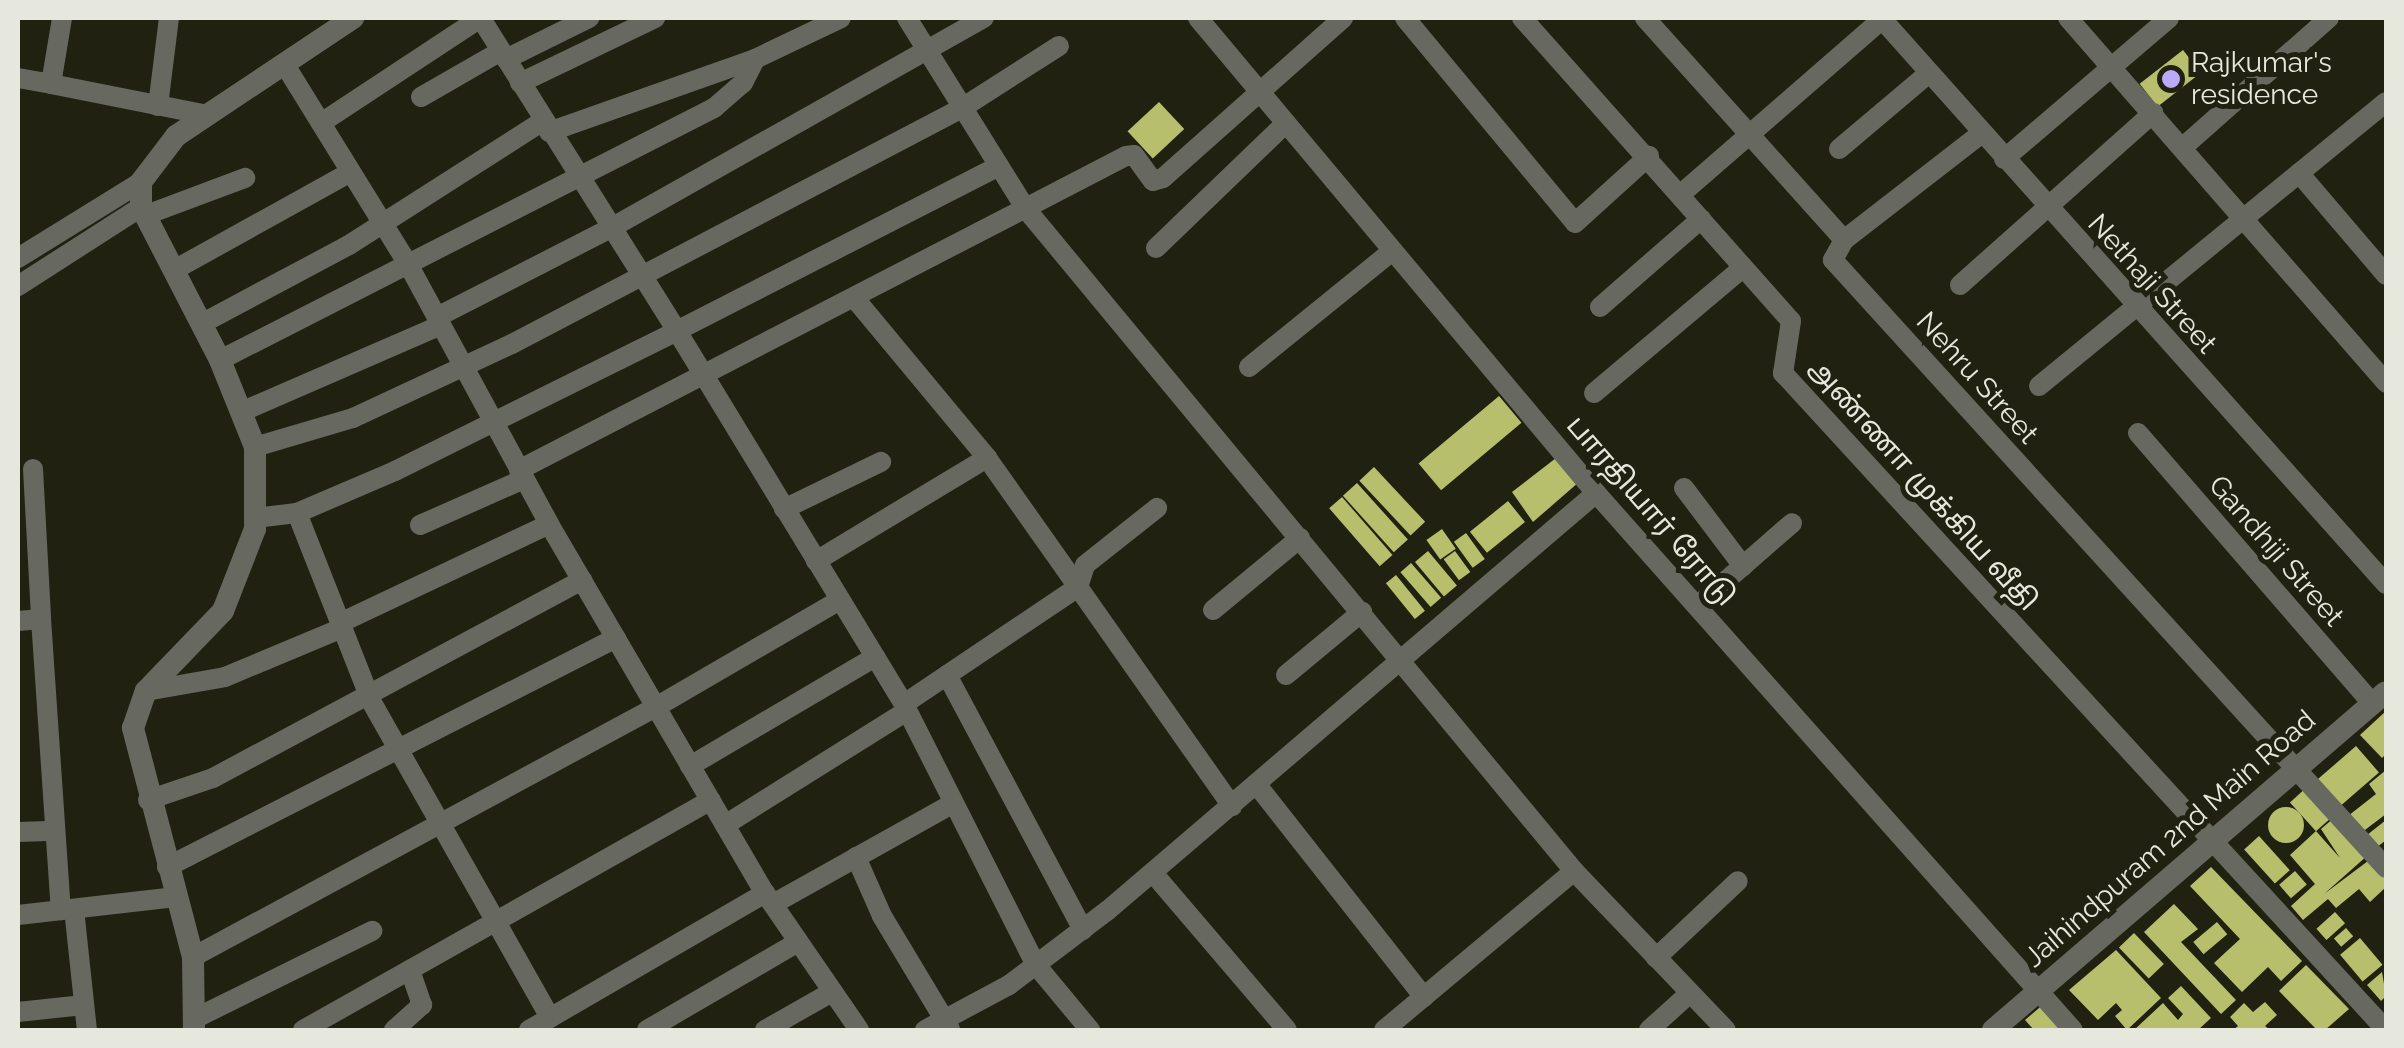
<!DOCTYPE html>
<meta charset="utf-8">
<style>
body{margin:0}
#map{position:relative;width:2404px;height:1048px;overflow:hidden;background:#202111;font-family:Raleway,"Noto Sans Tamil",sans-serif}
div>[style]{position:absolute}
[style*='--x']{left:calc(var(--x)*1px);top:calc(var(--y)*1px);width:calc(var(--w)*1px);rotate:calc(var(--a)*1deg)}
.building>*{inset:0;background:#b8bf6c;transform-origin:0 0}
.round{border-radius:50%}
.minor>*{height:20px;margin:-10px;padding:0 10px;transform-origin:10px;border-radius:10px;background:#676960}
.tertiary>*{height:22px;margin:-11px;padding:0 11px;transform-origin:11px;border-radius:11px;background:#676960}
.dots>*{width:28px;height:28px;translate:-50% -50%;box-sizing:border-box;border:5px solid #202111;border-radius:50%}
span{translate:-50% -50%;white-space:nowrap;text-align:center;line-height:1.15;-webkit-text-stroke:10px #202111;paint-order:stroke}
.poi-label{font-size:28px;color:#e6e7dd}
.left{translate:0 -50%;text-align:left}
.street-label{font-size:28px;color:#e6e7dd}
.frame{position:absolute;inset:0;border:20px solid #e6e7dd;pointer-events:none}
</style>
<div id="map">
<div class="building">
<div style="left:2183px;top:50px;width:29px;height:55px;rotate:52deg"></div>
<div style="left:1159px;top:102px;width:37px;height:43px;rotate:47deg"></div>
<div style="left:1499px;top:396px;width:35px;height:105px;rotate:50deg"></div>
<div style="clip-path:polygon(1556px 458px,1579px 482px,1533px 522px,1512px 492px)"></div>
<div style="left:1374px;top:467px;width:75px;height:20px;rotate:47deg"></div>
<div style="left:1357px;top:483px;width:76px;height:19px;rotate:48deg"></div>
<div style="left:1342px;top:497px;width:77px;height:17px;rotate:49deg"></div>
<div style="left:1508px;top:501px;width:27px;height:49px;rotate:51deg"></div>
<div style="left:1442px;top:529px;width:24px;height:19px;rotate:55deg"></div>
<div style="left:1466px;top:533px;width:32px;height:15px;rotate:54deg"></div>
<div style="left:1428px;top:551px;width:45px;height:17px;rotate:50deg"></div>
<div style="left:1455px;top:551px;width:26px;height:14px;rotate:54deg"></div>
<div style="left:1411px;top:563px;width:46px;height:14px;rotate:49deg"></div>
<div style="left:1396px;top:575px;width:46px;height:13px;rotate:51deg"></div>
<div style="clip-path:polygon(2386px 711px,2386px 754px,2382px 758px,2360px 735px)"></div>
<div style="left:2356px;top:746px;width:35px;height:55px;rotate:49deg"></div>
<div style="clip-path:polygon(2386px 770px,2386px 814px,2361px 833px,2348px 816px,2376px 794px,2369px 784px)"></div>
<div style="left:2307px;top:787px;width:39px;height:23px;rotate:48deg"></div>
<div class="round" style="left:2268px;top:807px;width:36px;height:36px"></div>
<div style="clip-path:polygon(2335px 817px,2368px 855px,2324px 894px,2372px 858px,2386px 874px,2386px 887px,2370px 902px,2359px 889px,2336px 908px,2328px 899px,2303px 920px,2291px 906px,2315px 884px,2290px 855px,2316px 831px,2340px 858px,2321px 829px)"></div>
<div style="clip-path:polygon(2386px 820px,2386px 840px,2376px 848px,2367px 835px)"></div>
<div style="left:2259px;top:836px;width:46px;height:20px;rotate:48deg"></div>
<div style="clip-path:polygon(2211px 867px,2302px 961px,2281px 981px,2268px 967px,2242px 992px,2214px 963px,2240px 939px,2190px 886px)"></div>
<div style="left:2295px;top:871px;width:18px;height:21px;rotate:49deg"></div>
<div style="clip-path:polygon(2174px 904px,2198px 929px,2181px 942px,2236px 1000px,2221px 1014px,2144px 932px)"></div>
<div style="left:2335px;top:912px;width:15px;height:25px;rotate:48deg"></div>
<div style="left:2217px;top:922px;width:16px;height:31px;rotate:50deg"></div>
<div style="left:2346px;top:928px;width:11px;height:16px;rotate:49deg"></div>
<div style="left:2134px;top:933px;width:43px;height:21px;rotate:46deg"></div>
<div style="left:2360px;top:938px;width:35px;height:26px;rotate:50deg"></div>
<div style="clip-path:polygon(2116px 950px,2161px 998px,2127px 1030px,2115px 1016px,2122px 1010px,2116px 1003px,2098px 1020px,2069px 990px)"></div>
<div style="clip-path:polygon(2306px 965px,2349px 1009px,2325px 1030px,2317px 1030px,2279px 991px)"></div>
<div style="clip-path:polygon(2382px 972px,2386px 996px,2381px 1001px,2367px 985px)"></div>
<div style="clip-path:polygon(2181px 986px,2211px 1018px,2198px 1030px,2134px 1030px,2163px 1003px,2178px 1020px,2183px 1014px,2168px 998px)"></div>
<div style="clip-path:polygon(2265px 1002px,2277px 1015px,2265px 1026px,2270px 1030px,2233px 1030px,2238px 1026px,2230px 1017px,2244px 1003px,2253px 1012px)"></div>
<div style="clip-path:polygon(2045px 1003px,2068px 1030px,2034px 1030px,2025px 1020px)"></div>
</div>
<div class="minor">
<div style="--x:907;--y:18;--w:225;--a:58.1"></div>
<div style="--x:1026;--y:209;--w:859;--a:50.38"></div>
<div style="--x:1574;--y:871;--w:220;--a:46.3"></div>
<div style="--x:1198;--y:18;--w:620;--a:50.04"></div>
<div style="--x:1596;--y:493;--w:718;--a:48.39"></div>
<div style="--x:1405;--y:18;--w:266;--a:50.3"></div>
<div style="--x:1575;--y:223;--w:100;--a:-42.2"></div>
<div style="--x:1522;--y:18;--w:405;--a:48.4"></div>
<div style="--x:1791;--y:321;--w:53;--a:98.7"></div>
<div style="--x:1783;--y:373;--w:892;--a:47.45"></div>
<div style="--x:1645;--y:18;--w:298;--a:48.1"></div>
<div style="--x:1844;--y:240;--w:23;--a:119"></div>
<div style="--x:1833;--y:260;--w:822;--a:47.71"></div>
<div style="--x:1881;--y:18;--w:759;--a:48.26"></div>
<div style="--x:2068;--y:18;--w:484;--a:48.9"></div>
<div style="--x:506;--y:59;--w:93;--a:-26.3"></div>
<div style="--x:285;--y:65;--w:234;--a:58.3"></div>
<div style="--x:408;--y:264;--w:296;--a:61.5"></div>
<div style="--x:549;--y:524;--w:428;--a:59.7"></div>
<div style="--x:765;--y:893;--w:166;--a:55.5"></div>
<div style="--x:18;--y:78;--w:34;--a:10"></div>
<div style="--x:51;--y:84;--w:67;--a:-80.5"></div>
<div style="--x:520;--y:83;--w:150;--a:-25.7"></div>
<div style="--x:51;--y:84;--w:160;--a:11.2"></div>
<div style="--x:421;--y:97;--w:92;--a:-29.9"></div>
<div style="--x:158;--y:106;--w:89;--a:-82.9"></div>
<div style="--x:321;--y:123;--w:191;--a:-33.4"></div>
<div style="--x:549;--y:132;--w:219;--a:-19.5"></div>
<div style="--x:755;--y:59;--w:95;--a:-25.5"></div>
<div style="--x:2182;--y:148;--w:196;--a:-41.5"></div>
<div style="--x:1839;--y:149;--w:118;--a:-40.2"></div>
<div style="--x:2004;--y:159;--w:217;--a:-40.5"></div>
<div style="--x:999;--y:166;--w:362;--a:152.9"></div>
<div style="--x:677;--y:331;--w:437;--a:58.7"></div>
<div style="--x:904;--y:704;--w:292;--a:63.2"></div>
<div style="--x:1036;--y:965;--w:85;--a:50.3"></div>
<div style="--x:2299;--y:173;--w:134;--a:49.5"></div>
<div style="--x:1681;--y:194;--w:267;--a:-41"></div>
<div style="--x:146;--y:215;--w:106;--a:-20.5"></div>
<div style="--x:1844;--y:240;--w:175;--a:-37.8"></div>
<div style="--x:1156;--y:248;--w:179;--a:-43.9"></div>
<div style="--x:18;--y:258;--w:145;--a:-31.7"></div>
<div style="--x:174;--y:270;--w:202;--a:-29"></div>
<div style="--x:1960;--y:285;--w:259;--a:-41.7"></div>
<div style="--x:18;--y:286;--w:146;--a:-32.7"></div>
<div style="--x:856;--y:300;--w:205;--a:50.3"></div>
<div style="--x:987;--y:458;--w:158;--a:54.8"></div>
<div style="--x:1600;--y:307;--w:134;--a:-41.1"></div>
<div style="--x:437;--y:317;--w:195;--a:-27.1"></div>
<div style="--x:611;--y:228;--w:428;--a:-29.4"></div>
<div style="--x:201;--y:324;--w:168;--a:-28.1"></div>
<div style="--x:349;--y:245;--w:230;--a:-32.6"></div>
<div style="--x:220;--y:360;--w:555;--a:-27.03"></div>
<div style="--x:714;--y:108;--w:38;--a:-41"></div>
<div style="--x:743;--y:83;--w:27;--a:-63"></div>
<div style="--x:1249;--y:367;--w:184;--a:-39"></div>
<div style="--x:2039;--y:386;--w:448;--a:-39.3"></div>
<div style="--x:1594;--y:393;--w:192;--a:-40.1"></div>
<div style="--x:241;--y:412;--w:218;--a:-23.5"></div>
<div style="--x:2138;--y:433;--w:359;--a:49.1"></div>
<div style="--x:255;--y:447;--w:102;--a:-16.5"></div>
<div style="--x:353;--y:418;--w:175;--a:-25"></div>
<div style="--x:512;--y:344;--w:508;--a:-27.67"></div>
<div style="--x:962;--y:108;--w:115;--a:-32.6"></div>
<div style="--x:33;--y:469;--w:150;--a:86.9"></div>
<div style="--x:519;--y:470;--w:683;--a:-27.35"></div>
<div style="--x:1126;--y:156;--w:8;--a:-7"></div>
<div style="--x:1134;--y:155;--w:32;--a:54"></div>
<div style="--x:1153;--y:181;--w:10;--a:-17"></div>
<div style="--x:1163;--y:178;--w:241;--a:-41.6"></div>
<div style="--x:1684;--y:488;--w:98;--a:52.9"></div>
<div style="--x:784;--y:509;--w:108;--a:-25.9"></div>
<div style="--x:297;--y:513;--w:107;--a:-23.2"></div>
<div style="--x:395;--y:471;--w:315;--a:-26.4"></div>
<div style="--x:677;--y:331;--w:369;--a:-122.1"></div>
<div style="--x:255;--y:518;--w:42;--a:-6.8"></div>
<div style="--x:297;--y:513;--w:202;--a:68.5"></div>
<div style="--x:371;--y:701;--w:364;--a:60.5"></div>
<div style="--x:420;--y:525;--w:114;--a:-23.9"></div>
<div style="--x:816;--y:561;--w:200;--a:-31.1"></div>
<div style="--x:1078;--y:587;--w:23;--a:-72"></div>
<div style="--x:1085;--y:565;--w:92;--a:-38.4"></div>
<div style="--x:1697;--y:606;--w:126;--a:-41.1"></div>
<div style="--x:1213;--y:610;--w:113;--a:-39.6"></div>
<div style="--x:18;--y:621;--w:23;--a:-5"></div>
<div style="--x:41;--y:619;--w:292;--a:86.1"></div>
<div style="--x:340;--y:623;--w:231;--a:-25.3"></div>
<div style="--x:947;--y:675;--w:289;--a:61.9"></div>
<div style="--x:1286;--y:675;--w:99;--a:-39.7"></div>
<div style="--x:146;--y:691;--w:80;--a:-10"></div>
<div style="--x:225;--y:677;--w:127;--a:-22.7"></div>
<div style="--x:904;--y:704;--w:210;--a:-33.9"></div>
<div style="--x:1078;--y:587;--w:268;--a:54.9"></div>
<div style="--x:690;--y:766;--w:215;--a:-30.5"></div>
<div style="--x:1257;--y:785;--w:270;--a:51.8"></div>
<div style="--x:148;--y:800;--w:69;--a:-18.7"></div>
<div style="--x:213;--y:778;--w:419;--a:-28.2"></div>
<div style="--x:725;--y:825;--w:215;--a:-32.1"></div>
<div style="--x:18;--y:832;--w:37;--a:-2"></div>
<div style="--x:856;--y:857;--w:64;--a:66.2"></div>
<div style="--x:882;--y:916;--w:132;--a:59"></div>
<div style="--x:167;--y:867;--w:504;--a:-27.02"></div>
<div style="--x:1153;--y:873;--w:206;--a:49.5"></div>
<div style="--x:773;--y:904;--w:207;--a:-29.2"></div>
<div style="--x:74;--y:909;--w:122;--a:83.9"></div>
<div style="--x:18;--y:915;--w:159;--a:-6.5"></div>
<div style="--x:193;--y:957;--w:526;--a:-28.37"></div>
<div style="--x:656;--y:707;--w:213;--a:-30.2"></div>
<div style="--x:1656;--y:958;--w:112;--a:-43.2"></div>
<div style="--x:18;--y:1012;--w:66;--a:-6.1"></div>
<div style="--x:194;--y:1019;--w:199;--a:-26.3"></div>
<div style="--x:303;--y:1030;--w:468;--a:-29.4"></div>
<div style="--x:394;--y:1030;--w:38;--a:-42"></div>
<div style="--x:422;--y:1005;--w:37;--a:-109"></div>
<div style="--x:529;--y:1030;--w:273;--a:-30.1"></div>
<div style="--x:647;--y:1030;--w:175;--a:-30.2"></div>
<div style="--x:765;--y:1030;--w:77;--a:-29.6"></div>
<div style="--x:925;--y:1030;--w:95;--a:-28.2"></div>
<div style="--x:1009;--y:985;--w:123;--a:-37.1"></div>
<div style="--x:1107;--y:911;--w:643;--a:-40.52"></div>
<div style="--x:1384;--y:1030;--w:248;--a:-39.9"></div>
<div style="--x:1649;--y:1030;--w:55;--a:-42.1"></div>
</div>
<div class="tertiary">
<div style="--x:194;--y:1030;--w:73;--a:-90.8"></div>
<div style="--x:193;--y:957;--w:237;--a:-104.7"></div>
<div style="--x:133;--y:728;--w:39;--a:-71"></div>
<div style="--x:146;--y:691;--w:111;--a:-46.1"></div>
<div style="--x:223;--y:611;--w:88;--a:-68.7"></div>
<div style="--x:255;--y:529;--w:82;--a:-90"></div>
<div style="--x:255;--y:447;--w:94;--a:-111.9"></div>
<div style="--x:220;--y:360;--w:172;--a:-117.3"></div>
<div style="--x:141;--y:207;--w:25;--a:-90"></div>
<div style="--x:141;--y:182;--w:58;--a:-52.7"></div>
<div style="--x:176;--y:136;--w:213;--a:-33.7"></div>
<div style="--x:1993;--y:1030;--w:518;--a:-40.7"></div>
</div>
<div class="dots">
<div style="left:2171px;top:79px;background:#bbaaf6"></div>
</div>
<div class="poi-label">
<span class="left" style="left:2191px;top:79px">Rajkumar's<br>residence</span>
</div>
<div class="street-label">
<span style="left:2152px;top:284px;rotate:48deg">Nethaji Street</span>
<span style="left:1977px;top:378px;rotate:48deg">Nehru Street</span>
<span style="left:1923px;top:485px;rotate:48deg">அண்ணா முக்கிய வீதி</span>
<span style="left:1651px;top:511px;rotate:49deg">பாரதியார் ரோடு</span>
<span style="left:2276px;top:551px;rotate:49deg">Gandhiji Street</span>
<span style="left:2170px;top:839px;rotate:-41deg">Jaihindpuram 2nd Main Road</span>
</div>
<div class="frame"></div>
</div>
